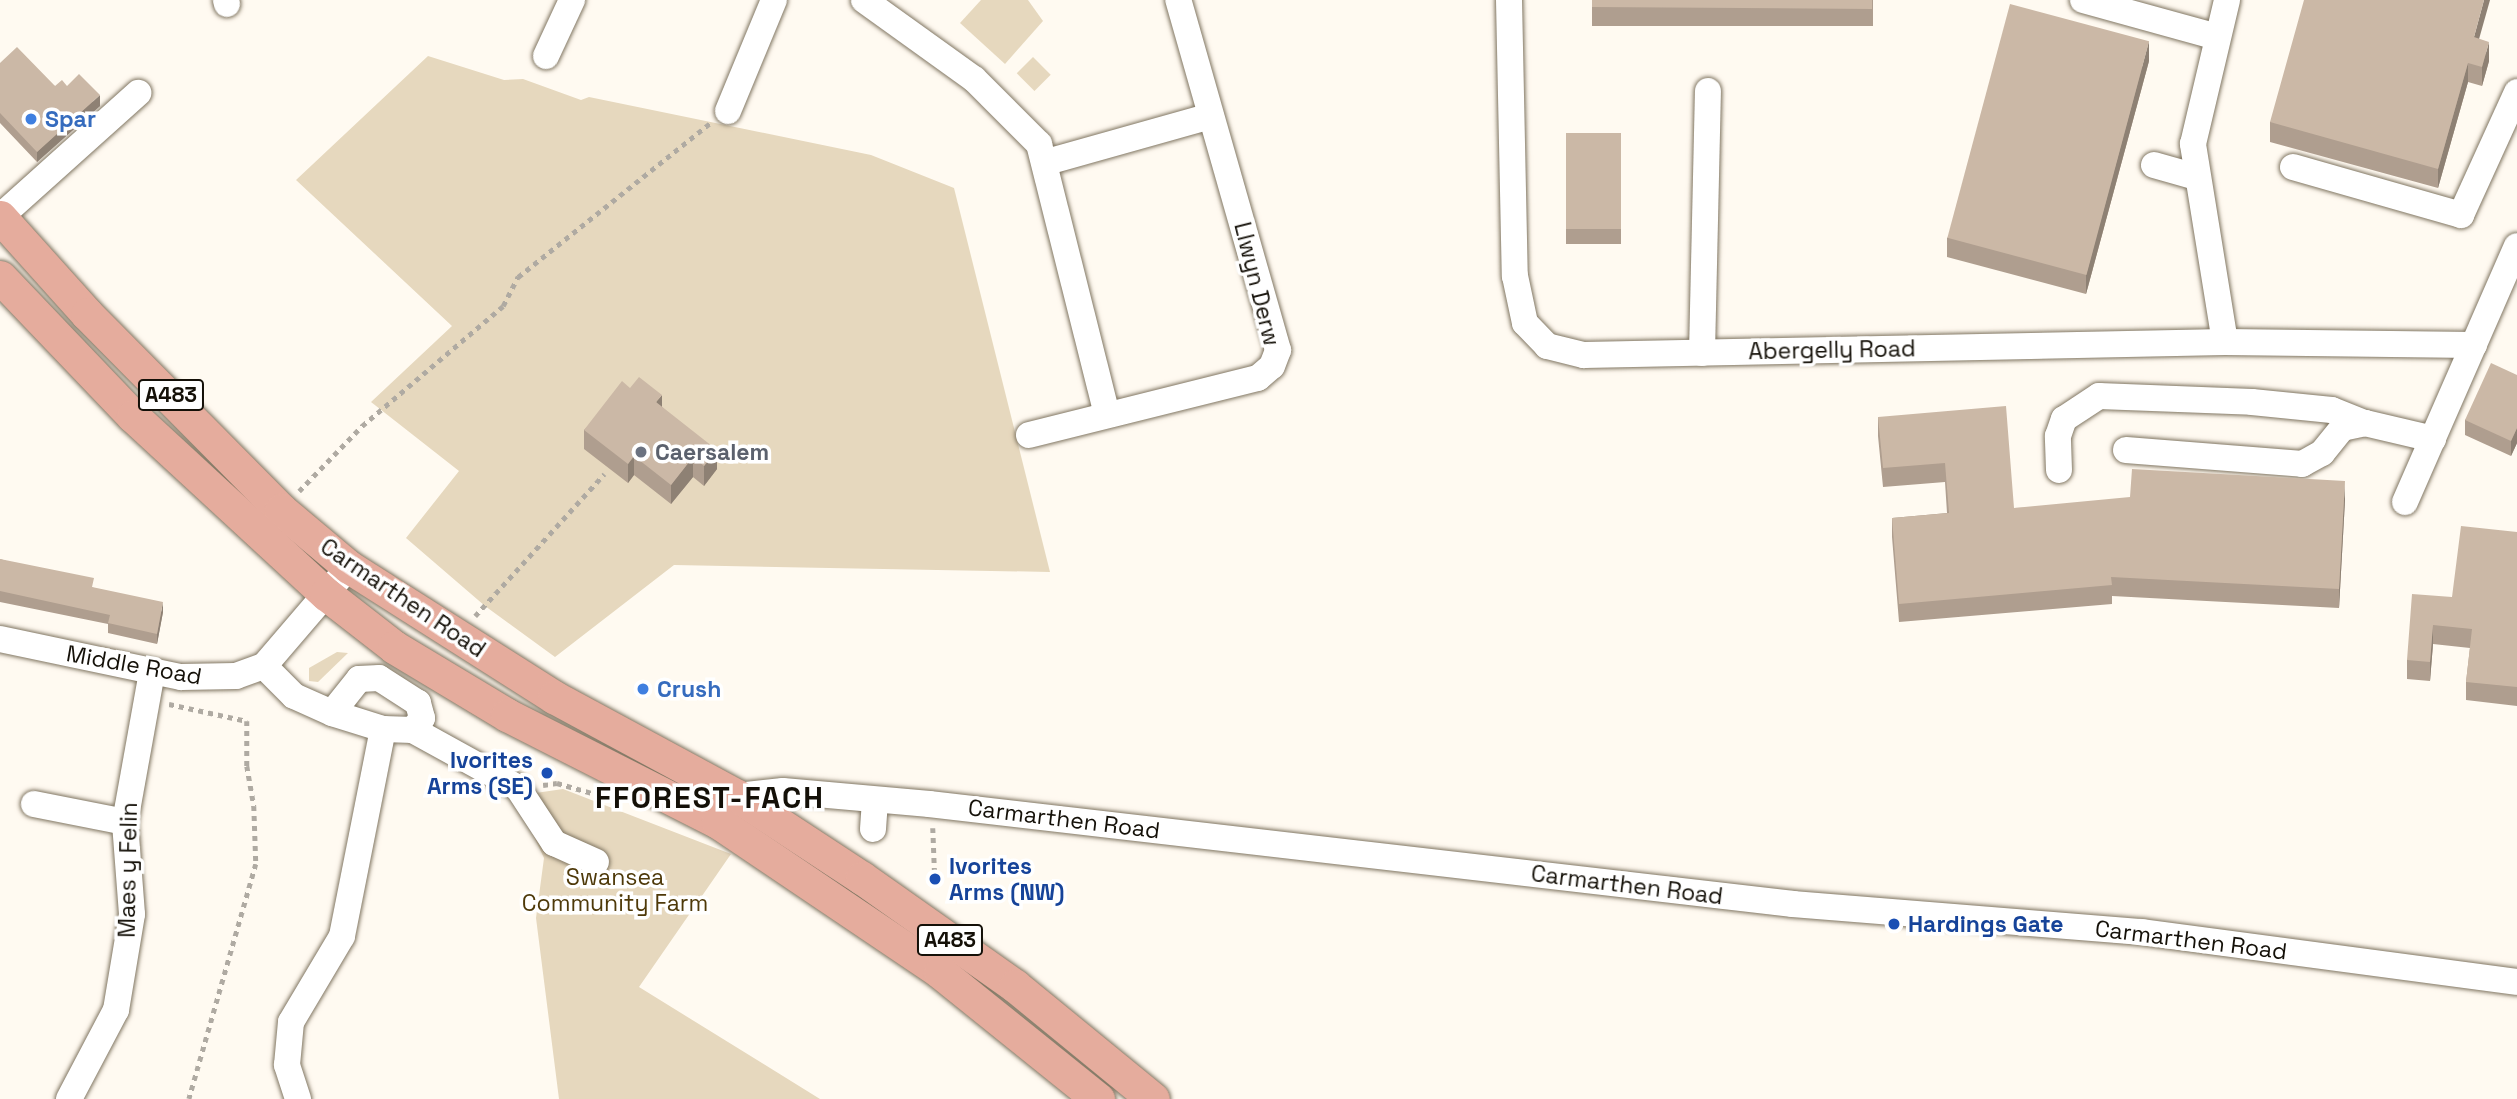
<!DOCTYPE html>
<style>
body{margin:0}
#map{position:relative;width:2517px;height:1099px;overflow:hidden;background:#fffaf1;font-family:"Space Grotesk",sans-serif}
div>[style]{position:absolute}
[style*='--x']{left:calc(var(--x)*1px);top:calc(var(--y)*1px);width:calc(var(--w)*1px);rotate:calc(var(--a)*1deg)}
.green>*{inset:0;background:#e6d8be;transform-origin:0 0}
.path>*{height:4.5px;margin-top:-2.25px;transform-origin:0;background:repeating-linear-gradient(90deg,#afaaa2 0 5px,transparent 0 10px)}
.roads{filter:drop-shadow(0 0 2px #817662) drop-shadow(0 0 2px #817662)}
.minor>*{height:26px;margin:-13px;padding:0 13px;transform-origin:13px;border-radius:13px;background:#fff}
.major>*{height:33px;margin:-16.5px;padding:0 16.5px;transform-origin:16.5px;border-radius:16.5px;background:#e5ac9d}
.wall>*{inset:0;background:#af9e8f;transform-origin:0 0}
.shaded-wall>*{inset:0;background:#8e8174}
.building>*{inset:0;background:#cbb8a6;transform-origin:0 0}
.dots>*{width:19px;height:19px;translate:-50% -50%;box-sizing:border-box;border:4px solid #fff;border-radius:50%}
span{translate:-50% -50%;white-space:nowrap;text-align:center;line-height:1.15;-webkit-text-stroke:7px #fff;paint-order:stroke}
.shield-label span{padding:2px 5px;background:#fff;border:2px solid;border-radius:5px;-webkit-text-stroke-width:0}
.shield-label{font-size:21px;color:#141008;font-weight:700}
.shop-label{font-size:23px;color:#366cbe;font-weight:700}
.left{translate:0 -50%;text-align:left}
.street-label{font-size:23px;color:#141008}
.worship-label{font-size:23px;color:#5b616d;font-weight:700}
.transit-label{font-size:23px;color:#164399;font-weight:700}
.right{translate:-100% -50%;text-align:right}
.park-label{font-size:23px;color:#4e3909}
.district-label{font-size:30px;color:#141008;font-weight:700;letter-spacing:2px}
</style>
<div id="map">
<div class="green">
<div style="clip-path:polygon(981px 0,1028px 0,1043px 21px,1005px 64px,960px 23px)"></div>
<div style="clip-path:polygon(428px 56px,504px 80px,523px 79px,581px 100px,589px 97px,871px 155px,954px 188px,1050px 572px,674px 565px,555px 657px,485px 606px,406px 538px,459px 471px,371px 402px,452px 326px,296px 180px)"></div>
<div style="left:1033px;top:57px;width:25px;height:23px;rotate:45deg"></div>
<div style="clip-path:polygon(337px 652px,348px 653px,318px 682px,309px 681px,309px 668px)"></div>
<div style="clip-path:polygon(563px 789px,731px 854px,639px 987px,820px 1099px,559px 1099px,536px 918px,544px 858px,515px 796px)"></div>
</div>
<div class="path">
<div style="--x:299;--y:491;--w:91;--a:-45.9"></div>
<div style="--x:362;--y:426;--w:185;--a:-40.4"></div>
<div style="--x:503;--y:306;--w:33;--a:-63"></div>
<div style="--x:518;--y:277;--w:246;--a:-38.7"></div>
<div style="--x:475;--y:616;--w:192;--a:-47.7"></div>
<div style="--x:169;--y:704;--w:80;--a:12.3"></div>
<div style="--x:247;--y:721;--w:45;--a:90"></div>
<div style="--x:247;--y:766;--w:41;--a:80.1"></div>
<div style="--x:254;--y:806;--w:58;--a:88"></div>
<div style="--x:256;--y:864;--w:244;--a:105.9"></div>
<div style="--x:543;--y:785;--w:14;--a:-8"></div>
<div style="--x:557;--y:783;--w:44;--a:15.9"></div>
<div style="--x:933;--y:828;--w:51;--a:87.8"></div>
</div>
<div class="roads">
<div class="minor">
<div style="--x:226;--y:0;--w:4;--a:76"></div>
<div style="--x:864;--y:0;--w:135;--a:35.7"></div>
<div style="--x:974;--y:79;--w:92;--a:45"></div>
<div style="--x:1039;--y:144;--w:279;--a:75.9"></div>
<div style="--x:1509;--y:0;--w:276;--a:88.8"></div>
<div style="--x:1515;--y:276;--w:48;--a:78"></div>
<div style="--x:1525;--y:323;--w:32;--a:46"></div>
<div style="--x:1547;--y:346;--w:38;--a:14"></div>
<div style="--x:1584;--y:355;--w:641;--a:-1.16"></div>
<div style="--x:2225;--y:342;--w:249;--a:0.7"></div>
<div style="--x:2083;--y:0;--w:139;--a:15.4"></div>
<div style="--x:546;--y:56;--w:62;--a:-65.1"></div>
<div style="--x:728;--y:111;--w:120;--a:-67.5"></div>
<div style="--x:1047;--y:162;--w:170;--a:-15.7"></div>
<div style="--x:2154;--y:165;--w:44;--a:15.9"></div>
<div style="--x:2293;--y:167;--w:175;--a:15.9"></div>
<div style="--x:2461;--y:215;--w:135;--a:-65.5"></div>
<div style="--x:0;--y:217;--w:186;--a:-41.9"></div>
<div style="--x:2225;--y:342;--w:201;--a:-99.2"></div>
<div style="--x:2193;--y:144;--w:148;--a:-76.7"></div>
<div style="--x:1702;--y:353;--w:262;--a:-88.7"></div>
<div style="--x:1029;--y:435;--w:236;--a:-14"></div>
<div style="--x:1258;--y:378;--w:18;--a:-41"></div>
<div style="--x:1272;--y:366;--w:17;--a:-69"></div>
<div style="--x:1278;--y:350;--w:364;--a:-105.9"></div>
<div style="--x:2126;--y:450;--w:177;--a:4.5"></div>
<div style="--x:2302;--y:464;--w:23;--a:-29"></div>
<div style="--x:2322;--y:453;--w:32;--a:-51"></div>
<div style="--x:2342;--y:428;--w:24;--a:-12"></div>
<div style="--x:2365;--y:423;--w:70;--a:13.2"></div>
<div style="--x:2059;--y:470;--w:34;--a:-92"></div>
<div style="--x:2058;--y:436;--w:18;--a:-71"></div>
<div style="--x:2064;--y:419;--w:42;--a:-33.3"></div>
<div style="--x:2099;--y:396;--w:153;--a:2.2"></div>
<div style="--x:2252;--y:402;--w:80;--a:5.7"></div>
<div style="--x:2332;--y:410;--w:35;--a:22"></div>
<div style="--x:2405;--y:502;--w:279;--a:-66.4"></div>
<div style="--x:0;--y:639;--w:185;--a:11.9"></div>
<div style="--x:181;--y:677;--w:55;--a:-1"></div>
<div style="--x:236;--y:676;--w:30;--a:-20"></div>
<div style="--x:264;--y:666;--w:130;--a:-49.4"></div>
<div style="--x:264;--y:666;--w:42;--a:45"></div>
<div style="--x:294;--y:696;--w:42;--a:24.1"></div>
<div style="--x:413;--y:730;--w:15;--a:-53"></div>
<div style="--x:422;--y:718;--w:16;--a:-105"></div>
<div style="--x:418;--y:703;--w:46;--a:-147.3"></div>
<div style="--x:379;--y:678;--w:20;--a:177"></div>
<div style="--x:359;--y:679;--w:43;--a:128.5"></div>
<div style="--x:332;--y:713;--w:53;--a:17.4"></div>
<div style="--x:383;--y:729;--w:30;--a:2"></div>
<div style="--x:413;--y:730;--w:120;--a:28.9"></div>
<div style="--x:518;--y:788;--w:66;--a:56.8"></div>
<div style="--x:554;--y:843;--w:46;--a:24.3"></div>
<div style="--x:34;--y:804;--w:93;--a:11.2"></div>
<div style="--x:731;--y:804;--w:10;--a:-53"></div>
<div style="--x:737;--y:796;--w:46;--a:-6.2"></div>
<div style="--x:783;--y:791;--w:147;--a:5.1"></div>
<div style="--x:929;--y:804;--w:870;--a:6.6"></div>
<div style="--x:1793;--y:904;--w:350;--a:4.6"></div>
<div style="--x:2142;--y:932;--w:378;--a:7.6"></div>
<div style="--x:873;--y:829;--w:29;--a:-86"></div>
<div style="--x:69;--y:1099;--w:101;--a:-62.2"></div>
<div style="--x:116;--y:1010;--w:97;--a:-80.5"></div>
<div style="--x:132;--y:914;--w:92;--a:-94.4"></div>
<div style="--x:125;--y:822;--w:152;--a:-79.8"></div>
<div style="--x:298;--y:1099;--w:36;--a:-108"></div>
<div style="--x:287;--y:1065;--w:43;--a:-84.7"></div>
<div style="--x:291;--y:1022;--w:100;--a:-59.3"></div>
<div style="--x:342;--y:936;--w:211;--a:-78.8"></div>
</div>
<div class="major">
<div style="--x:0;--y:217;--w:130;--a:48.1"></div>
<div style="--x:87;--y:314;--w:276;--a:45.3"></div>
<div style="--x:281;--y:510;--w:89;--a:40"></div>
<div style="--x:349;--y:567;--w:243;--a:32.4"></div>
<div style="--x:554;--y:697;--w:208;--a:28.4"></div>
<div style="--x:737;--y:796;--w:149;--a:33.3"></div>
<div style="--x:862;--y:878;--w:187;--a:35.2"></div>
<div style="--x:1015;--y:986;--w:178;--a:39.3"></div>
<div style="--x:0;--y:277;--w:192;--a:46.3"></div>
<div style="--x:133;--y:416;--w:263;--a:42.7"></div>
<div style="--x:326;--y:594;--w:86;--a:37.9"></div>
<div style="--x:394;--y:647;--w:132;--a:31"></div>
<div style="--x:507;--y:715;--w:237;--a:26.9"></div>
<div style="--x:718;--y:822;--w:268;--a:34"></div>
<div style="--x:940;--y:972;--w:203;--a:38.8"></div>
</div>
</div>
<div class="wall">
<div style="left:1592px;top:0;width:281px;height:26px"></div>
<div style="clip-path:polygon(2479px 39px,2489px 61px,2482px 86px,2468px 82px,2438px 188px,2270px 142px,2270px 122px)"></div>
<div style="clip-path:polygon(2149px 61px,2086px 294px,1947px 257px,1947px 238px)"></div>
<div style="clip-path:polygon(0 63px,55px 86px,67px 86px,100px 106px,37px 162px,0 123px)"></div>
<div style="left:1566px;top:133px;width:55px;height:111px"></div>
<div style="clip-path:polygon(2517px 375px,2517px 443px,2511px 456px,2465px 435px,2465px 420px)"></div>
<div style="clip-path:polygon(630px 388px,662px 407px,717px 469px,704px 486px,693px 477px,671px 504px,634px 475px,628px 483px,584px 449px,584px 430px)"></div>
<div style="clip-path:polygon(1878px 417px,2014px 508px,2345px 500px,2339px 608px,2112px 596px,2112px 604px,1899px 622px,1892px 537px,1892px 518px,1947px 513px,1945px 482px,1883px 487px,1878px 436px)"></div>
<div style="clip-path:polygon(2517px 532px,2517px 706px,2466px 700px,2466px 682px,2470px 648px,2433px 644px,2430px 681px,2407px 679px,2407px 660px,2452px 597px)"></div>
<div style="clip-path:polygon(0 559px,94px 588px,163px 612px,157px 644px,108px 633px,108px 624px,0 602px)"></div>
</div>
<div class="shaded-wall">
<div style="clip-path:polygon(2484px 0,2490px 0,2474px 57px,2474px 37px)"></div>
<div style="clip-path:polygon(2149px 41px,2149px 61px,2086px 294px,2086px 275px)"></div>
<div style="clip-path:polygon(2489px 42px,2489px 61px,2482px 86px,2482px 67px)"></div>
<div style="clip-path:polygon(2468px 63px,2468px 82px,2438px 188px,2438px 169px)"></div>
<div style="clip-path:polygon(100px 95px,100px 106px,37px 162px,37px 152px)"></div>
<div style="clip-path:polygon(662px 395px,662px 415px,656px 402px)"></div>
<div style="clip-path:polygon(2517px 428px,2517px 443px,2511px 456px,2511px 441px)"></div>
<div style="clip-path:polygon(717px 450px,717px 469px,704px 486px,704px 466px)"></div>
<div style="clip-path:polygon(634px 456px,634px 475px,628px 483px,628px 464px)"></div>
<div style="clip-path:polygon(693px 457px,693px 477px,671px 504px,671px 485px)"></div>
<div style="clip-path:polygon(2345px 481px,2345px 500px,2339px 608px,2339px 589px)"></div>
<div style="clip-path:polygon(163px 602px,163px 612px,157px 644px,157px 634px)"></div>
<div style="clip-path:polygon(2433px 625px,2433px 644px,2430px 681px,2430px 662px)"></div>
</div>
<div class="building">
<div style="clip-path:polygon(1592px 0,1872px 0,1872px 9px,1592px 7px)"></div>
<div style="clip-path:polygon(2304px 0,2484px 0,2474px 37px,2489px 42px,2482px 67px,2468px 63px,2438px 169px,2270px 122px)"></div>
<div style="left:2010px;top:4px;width:144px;height:242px;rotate:15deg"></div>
<div style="clip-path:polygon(17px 47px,55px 86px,62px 80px,67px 86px,79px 74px,100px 95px,37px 152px,0 113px,0 63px)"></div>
<div style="left:1566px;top:133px;width:55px;height:96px"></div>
<div style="clip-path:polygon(2491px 363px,2517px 375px,2517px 428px,2511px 441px,2465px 420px)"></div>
<div style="clip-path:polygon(639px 377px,662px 395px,656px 402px,717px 450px,704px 466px,693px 457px,671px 485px,634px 456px,628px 464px,584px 430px,622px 381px,630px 388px)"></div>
<div style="clip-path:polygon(2006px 406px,2014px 508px,2130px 497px,2132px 469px,2345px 481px,2339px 589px,2111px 577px,2112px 585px,1899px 604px,1892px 518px,1949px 513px,1945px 463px,1883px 468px,1878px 417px)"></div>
<div style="clip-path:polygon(2461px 526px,2517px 532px,2517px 687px,2466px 682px,2472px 629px,2433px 625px,2430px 662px,2407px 660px,2412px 594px,2452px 597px)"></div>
<div style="clip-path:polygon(0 559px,94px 578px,92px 587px,163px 602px,157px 634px,108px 623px,110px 615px,0 591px)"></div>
</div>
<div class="dots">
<div style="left:31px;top:119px;background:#3f7fe0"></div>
<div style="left:641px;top:452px;background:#6b7280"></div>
<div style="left:643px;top:689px;background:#3f7fe0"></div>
<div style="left:547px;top:773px;background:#1a4fb4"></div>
<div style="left:935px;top:879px;background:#1a4fb4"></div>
<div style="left:1894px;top:924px;background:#1a4fb4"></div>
</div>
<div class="shield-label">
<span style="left:171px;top:395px">A483</span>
<span style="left:950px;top:940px">A483</span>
</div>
<div class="shop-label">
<span class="left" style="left:45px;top:119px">Spar</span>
<span class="left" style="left:657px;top:689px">Crush</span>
</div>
<div class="street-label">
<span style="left:1257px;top:284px;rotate:76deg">Llwyn Derw</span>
<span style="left:1832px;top:350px;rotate:-1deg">Abergelly Road</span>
<span style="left:403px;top:598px;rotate:34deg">Carmarthen Road</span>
<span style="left:134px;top:665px;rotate:10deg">Middle Road</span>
<span style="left:1064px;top:819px;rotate:7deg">Carmarthen Road</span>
<span style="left:128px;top:870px;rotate:-89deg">Maes y Felin</span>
<span style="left:1627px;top:885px;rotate:7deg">Carmarthen Road</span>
<span style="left:2191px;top:940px;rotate:7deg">Carmarthen Road</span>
</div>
<div class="worship-label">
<span class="left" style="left:655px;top:452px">Caersalem</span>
</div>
<div class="transit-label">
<span class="right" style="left:533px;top:773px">Ivorites<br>Arms (SE)</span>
<span class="left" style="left:949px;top:879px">Ivorites<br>Arms (NW)</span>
<span class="left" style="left:1908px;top:924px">Hardings Gate</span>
</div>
<div class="park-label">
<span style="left:615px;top:890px">Swansea<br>Community Farm</span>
</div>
<div class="district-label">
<span style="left:710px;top:798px">FFOREST-FACH</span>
</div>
</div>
